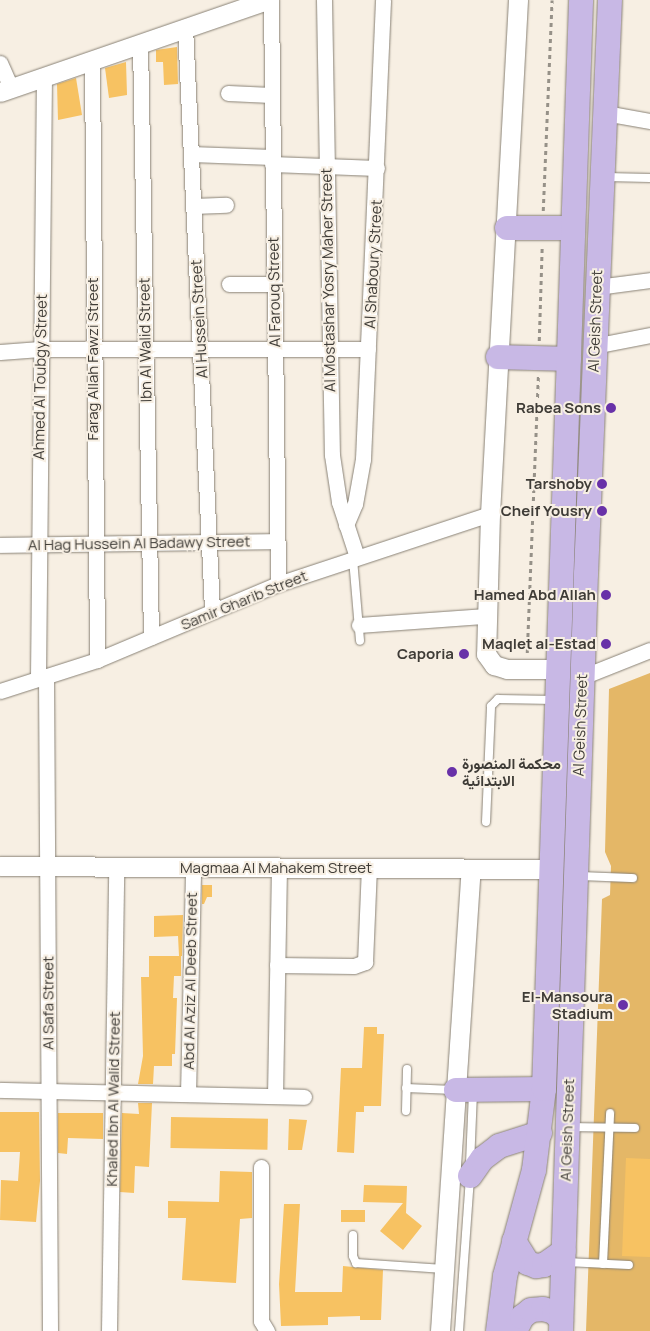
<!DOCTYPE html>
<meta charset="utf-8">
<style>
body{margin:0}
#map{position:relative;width:650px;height:1331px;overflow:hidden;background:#f7efe3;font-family:Manrope,Vazirmatn,sans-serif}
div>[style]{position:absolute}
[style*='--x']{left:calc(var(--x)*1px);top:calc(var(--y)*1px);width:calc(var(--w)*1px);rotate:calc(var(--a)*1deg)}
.green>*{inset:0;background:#e4b767}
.building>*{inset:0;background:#f7c262;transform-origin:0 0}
.path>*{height:2.5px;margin-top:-1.25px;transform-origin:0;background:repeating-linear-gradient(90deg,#969188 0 4px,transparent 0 8px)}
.roads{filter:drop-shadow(0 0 1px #898276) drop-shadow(0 0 1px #898276)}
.service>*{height:8px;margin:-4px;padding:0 4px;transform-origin:4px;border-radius:4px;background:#fff}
.minor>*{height:15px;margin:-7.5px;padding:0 7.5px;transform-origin:7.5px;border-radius:7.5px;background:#fff}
.tertiary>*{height:19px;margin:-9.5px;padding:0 9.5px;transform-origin:9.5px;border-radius:9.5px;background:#fff}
.primary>*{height:24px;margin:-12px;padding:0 12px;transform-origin:12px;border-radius:12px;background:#c8b8e5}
.dots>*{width:14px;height:14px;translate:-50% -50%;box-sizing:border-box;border:2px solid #f7efe3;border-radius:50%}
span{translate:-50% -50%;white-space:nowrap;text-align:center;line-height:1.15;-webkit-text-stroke:4px #f7efe3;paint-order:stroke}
.street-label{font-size:15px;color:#3f3c37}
.poi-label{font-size:15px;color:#3f3c37;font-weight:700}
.right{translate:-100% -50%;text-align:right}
.left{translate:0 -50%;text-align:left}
</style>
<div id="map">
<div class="green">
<div style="clip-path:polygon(650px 673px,650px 1331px,586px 1331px,602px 899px,610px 895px,611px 866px,605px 852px,609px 689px)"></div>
</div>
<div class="building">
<div style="clip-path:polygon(177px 47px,178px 84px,164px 85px,163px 62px,156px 62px,156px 50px)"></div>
<div style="clip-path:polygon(126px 62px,127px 95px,109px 98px,105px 68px)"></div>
<div style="clip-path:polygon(76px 78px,82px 115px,58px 120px,57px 84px)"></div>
<div style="clip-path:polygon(202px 885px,212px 885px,212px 897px,207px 897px,204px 904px,202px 904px)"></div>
<div style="clip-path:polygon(183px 915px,182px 956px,179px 956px,178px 936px,154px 937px,154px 916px)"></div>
<div style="clip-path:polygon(149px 956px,181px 956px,181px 976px,174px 976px,173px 998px,177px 998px,175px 1054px,172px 1054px,172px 1066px,154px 1066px,153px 1084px,138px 1084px,143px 1056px,141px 977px,149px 977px)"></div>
<div style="clip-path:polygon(364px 1027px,377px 1027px,377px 1034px,384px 1034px,381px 1106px,364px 1106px,364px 1112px,356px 1112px,354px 1153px,337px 1152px,341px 1068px,362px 1068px)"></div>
<div style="clip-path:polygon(138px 1103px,152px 1103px,149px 1167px,135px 1166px,134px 1193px,120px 1192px,122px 1113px,139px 1114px)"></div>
<div style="clip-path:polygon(0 1112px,39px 1112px,40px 1181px,36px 1222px,0 1220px,1px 1180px,18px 1181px,20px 1152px,0 1152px)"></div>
<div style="clip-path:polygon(58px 1113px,103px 1113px,103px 1139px,68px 1138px,67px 1154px,58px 1153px)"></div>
<div style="left:171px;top:1117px;width:97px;height:31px;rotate:1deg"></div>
<div style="clip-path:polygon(289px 1119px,307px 1120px,302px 1150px,288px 1150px)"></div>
<div style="clip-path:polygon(626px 1158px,650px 1159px,650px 1257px,622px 1256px)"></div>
<div style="clip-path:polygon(220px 1171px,252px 1172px,252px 1218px,240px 1219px,236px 1283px,182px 1280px,186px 1218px,168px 1218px,168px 1201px,219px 1202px)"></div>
<div style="clip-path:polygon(364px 1185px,407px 1186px,406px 1213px,422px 1226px,403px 1250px,380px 1231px,403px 1203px,363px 1202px)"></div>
<div style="clip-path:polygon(284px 1204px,300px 1204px,295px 1292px,342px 1292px,343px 1266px,383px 1270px,381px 1320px,360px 1320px,360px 1316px,328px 1317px,328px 1325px,281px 1326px,279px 1284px)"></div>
<div style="left:341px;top:1210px;width:24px;height:12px"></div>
</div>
<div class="path">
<div style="--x:543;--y:211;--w:211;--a:-87.6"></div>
<div style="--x:539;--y:341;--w:95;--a:-88.2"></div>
<div style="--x:527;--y:653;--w:277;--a:-87.7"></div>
</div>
<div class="roads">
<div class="service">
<div style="--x:606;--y:177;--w:44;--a:1.3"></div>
<div style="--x:353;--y:559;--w:82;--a:85.1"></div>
<div style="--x:486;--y:822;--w:116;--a:-87.5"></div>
<div style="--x:491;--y:706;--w:10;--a:-45"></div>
<div style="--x:498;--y:699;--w:56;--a:1"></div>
<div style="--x:578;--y:876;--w:55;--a:2.1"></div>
<div style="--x:406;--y:1088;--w:48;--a:2.4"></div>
<div style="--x:406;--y:1111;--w:42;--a:-88.6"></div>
<div style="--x:570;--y:1127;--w:65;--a:0.9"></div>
<div style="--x:470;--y:1164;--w:71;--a:-87.6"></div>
<div style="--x:353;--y:1235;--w:21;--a:90"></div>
<div style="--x:353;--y:1256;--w:8;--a:67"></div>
<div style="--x:356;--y:1263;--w:88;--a:3.9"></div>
<div style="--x:566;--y:1262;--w:63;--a:2.7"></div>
<div style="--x:603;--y:1264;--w:151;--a:-87.3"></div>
<div style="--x:459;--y:1331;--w:153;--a:-85.9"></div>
</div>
<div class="minor">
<div style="--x:271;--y:0;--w:584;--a:89.31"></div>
<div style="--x:324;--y:0;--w:455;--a:89"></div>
<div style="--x:332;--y:455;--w:48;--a:81.5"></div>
<div style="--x:339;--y:502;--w:58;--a:71.9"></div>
<div style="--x:185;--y:27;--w:585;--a:87.35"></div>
<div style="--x:140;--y:43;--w:594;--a:88.94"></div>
<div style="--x:92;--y:59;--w:601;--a:89.52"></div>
<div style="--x:0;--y:63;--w:27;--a:66"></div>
<div style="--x:228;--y:93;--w:43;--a:2.7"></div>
<div style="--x:605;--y:113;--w:46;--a:10.1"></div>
<div style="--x:191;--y:154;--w:81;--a:2.1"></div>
<div style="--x:272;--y:164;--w:105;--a:2.2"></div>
<div style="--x:193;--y:206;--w:33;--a:-2"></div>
<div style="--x:229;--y:284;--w:45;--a:0"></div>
<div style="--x:597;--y:287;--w:53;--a:-7.5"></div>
<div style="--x:594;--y:346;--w:57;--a:-11.1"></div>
<div style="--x:0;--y:352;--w:40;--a:-4.3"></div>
<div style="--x:40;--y:349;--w:328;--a:0"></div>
<div style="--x:346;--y:525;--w:23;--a:-67"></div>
<div style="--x:355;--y:504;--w:46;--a:-79.9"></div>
<div style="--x:363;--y:459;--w:459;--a:-87.5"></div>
<div style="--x:0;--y:545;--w:277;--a:-0.8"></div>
<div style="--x:359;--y:625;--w:127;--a:-4.1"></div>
<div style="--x:46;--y:676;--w:655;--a:89.65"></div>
<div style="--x:582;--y:677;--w:73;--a:-21.7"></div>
<div style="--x:38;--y:678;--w:602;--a:-89.43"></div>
<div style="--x:0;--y:691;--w:102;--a:-17.7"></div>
<div style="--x:97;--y:660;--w:196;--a:-22.8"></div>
<div style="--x:278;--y:584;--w:223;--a:-18.3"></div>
<div style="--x:277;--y:965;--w:77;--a:0.7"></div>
<div style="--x:354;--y:966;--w:12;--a:-20"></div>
<div style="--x:365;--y:962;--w:94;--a:-87.6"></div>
<div style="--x:0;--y:1090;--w:304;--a:1.3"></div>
<div style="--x:188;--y:1094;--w:226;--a:-88.7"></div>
<div style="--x:275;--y:1096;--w:228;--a:-89"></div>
<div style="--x:261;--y:1167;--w:154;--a:90"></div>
<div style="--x:261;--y:1321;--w:12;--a:59"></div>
<div style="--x:109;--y:1331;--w:464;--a:-89.1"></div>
</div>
<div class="tertiary">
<div style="--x:518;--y:0;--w:515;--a:93.12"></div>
<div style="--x:490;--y:514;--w:140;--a:91.6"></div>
<div style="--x:486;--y:654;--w:14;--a:54"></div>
<div style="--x:494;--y:665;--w:14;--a:17"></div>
<div style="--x:507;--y:669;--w:52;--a:0"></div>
<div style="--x:0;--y:92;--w:282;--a:-19"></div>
<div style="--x:0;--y:866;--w:552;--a:0.31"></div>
<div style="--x:440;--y:1331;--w:463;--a:-86.2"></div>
</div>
<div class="primary">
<div style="--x:507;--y:228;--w:66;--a:0"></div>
<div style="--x:498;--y:357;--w:71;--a:1.6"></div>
<div style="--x:456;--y:1090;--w:88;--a:-0.7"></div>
<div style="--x:470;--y:1176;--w:21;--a:-55"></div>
<div style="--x:482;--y:1159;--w:21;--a:-37"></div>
<div style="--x:499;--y:1146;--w:43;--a:-17.6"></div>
<div style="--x:514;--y:1241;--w:26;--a:58"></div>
<div style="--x:528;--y:1263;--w:9;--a:21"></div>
<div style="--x:536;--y:1266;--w:8;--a:-7"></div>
<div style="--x:544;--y:1265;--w:24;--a:-35"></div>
<div style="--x:498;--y:1331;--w:55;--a:-82.7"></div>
<div style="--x:505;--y:1276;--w:110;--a:-74.7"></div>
<div style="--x:534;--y:1170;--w:82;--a:-83"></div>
<div style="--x:544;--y:1089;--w:1090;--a:-88.05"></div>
<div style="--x:515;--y:1331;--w:16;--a:-63"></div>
<div style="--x:522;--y:1317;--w:11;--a:-38"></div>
<div style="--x:531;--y:1310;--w:12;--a:-5"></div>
<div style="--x:543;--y:1309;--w:11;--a:15"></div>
<div style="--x:554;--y:1312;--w:11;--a:49"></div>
<div style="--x:561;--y:1331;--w:757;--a:-88.11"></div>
<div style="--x:586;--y:574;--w:575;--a:-87.61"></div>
</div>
</div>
<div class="dots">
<div style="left:611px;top:408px;background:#6831a8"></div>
<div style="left:602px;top:484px;background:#6831a8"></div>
<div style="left:602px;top:511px;background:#6831a8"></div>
<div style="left:606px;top:595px;background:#6831a8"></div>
<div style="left:606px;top:644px;background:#6831a8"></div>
<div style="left:464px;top:654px;background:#6831a8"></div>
<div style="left:452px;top:772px;background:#6831a8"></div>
<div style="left:623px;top:1005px;background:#6831a8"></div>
</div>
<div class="street-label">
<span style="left:373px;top:264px;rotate:-87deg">Al Shaboury Street</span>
<span style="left:328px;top:280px;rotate:-91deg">Al Mostashar Yosry Maher Street</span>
<span style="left:274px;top:292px;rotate:-91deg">Al Farouq Street</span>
<span style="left:199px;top:319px;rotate:-93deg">Al Hussein Street</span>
<span style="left:595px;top:321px;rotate:-88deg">Al Geish Street</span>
<span style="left:145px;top:340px;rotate:-91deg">Ibn Al Walid Street</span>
<span style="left:93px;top:359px;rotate:-90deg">Farag Allah Fawzi Street</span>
<span style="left:40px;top:377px;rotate:-89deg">Ahmed Al Toubgy Street</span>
<span style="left:139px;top:543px;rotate:-1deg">Al Hag Hussein Al Badawy Street</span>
<span style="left:244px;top:600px;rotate:-22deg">Samir Gharib Street</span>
<span style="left:580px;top:725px;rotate:-88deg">Al Geish Street</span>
<span style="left:276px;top:868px">Magmaa Al Mahakem Street</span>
<span style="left:190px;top:981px;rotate:-89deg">Abd Al Aziz Al Deeb Street</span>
<span style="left:48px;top:1003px;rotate:-90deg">Al Safa Street</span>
<span style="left:113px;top:1099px;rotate:-89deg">Khaled Ibn Al Walid Street</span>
<span style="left:567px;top:1130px;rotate:-88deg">Al Geish Street</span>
</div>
<div class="poi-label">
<span class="right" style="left:601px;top:408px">Rabea Sons</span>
<span class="right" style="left:592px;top:484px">Tarshoby</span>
<span class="right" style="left:592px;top:511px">Cheif Yousry</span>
<span class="right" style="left:596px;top:595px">Hamed Abd Allah</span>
<span class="right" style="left:596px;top:644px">Maqlet al-Estad</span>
<span class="right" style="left:454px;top:654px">Caporia</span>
<span class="left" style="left:462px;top:772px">محكمة المنصورة<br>الابتدائية</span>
<span class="right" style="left:613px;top:1005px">El-Mansoura<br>Stadium</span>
</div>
</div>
